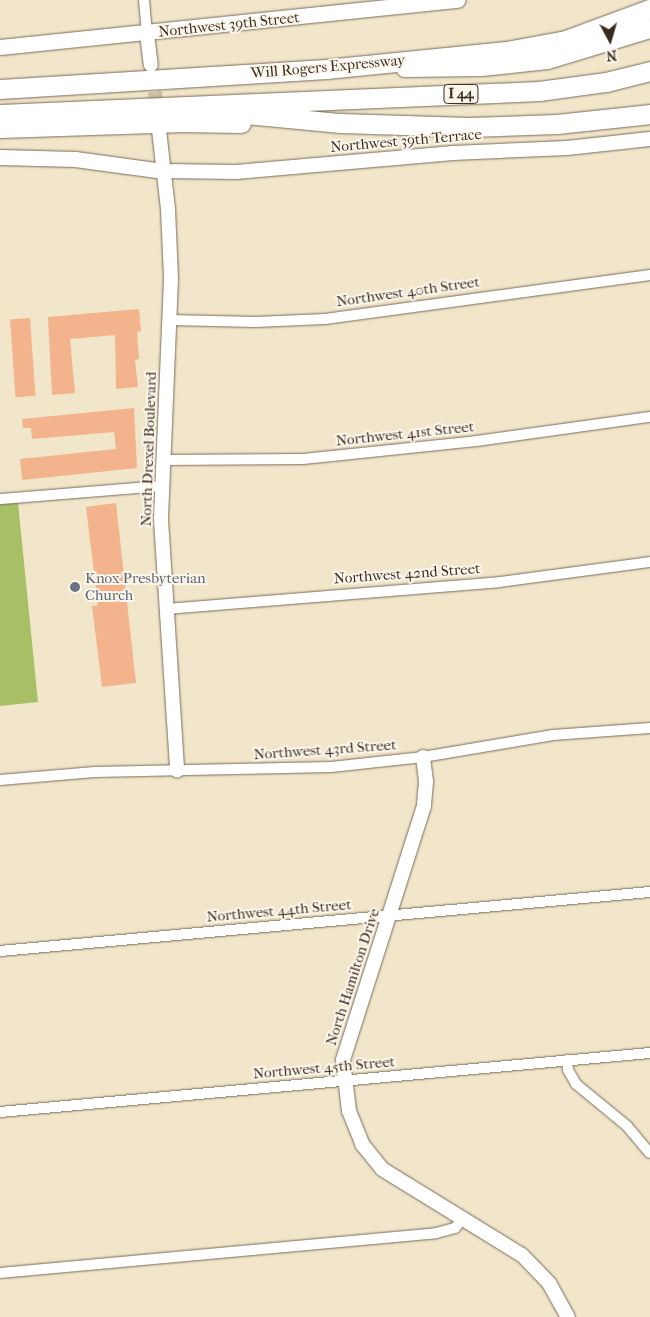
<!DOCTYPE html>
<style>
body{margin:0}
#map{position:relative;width:650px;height:1317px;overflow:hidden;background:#f1e5ca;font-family:"IM FELL French Canon",serif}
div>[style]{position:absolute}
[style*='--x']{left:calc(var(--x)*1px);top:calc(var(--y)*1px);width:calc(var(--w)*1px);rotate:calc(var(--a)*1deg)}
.green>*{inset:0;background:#a7c066}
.building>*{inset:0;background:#f3b38d;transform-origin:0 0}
.tertiary-tunnel>*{height:14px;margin-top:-7px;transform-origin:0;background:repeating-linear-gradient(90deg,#cdc0a8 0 14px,transparent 0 21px)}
.roads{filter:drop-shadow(0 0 1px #7b6b5a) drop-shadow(0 0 1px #7b6b5a)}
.minor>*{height:10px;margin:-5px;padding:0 5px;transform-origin:5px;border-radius:5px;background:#fff}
.tertiary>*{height:14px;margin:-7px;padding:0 7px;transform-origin:7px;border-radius:7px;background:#fff}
.secondary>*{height:15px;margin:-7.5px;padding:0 7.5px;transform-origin:7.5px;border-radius:7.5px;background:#fff}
.trunk>*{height:18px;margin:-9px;padding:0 9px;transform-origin:9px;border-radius:9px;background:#fff}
.motorway>*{height:19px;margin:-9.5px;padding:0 9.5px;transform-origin:9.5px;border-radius:9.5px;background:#fff}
.dots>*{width:14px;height:14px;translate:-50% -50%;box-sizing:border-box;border:2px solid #fbf7ec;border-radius:50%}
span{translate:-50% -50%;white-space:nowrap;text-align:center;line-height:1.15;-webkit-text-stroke:4px #fbf7ec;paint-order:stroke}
.shield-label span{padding:1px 4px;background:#fbf7ec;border:1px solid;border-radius:4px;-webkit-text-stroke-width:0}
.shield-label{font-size:14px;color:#3b2a1e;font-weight:700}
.street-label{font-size:15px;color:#3b2a1e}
.worship-label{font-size:15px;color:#5b616d}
.left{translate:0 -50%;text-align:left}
.north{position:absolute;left:585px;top:15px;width:50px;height:50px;-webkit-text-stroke:4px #fbf7ec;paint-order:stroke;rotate:174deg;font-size:14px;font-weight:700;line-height:20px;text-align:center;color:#3b2a1e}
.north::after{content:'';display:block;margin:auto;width:18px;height:22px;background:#3b2a1e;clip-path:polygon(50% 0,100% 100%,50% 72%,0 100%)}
</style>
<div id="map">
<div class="green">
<div style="clip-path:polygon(18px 503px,38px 702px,0 706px,0 504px)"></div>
</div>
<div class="building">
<div style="clip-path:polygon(139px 309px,141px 331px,137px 332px,139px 359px,135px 360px,138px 387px,116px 389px,115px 335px,70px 339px,75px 393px,52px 395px,48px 317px)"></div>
<div style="left:30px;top:318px;width:78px;height:20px;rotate:86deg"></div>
<div style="clip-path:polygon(134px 408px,137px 468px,22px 480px,20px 459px,116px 449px,114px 432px,32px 439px,31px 428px,23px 428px,22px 419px)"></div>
<div style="clip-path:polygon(116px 503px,136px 683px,102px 687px,92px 606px,98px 605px,86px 507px)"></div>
</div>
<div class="tertiary-tunnel">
<div style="--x:152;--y:71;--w:45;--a:82.4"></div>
</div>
<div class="roads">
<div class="minor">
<div style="--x:144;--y:0;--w:34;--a:85"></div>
<div style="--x:169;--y:320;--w:87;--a:1.3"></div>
<div style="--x:256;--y:322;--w:69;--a:-2.5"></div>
<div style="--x:325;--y:319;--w:328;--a:-7.7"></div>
<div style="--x:163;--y:460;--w:140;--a:-0.4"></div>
<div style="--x:303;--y:459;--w:174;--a:-5.9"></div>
<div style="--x:476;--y:441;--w:176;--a:-7.9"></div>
<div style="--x:0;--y:499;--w:163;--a:-4.6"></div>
<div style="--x:165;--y:609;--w:336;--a:-4.6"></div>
<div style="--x:500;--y:582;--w:151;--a:-7.6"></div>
<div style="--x:0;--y:780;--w:95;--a:-4.8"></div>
<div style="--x:95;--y:772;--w:236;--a:-1.2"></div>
<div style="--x:331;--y:767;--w:93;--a:-6.2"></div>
<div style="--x:423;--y:757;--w:132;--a:-9.6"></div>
<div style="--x:553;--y:735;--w:97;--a:-4.1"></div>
<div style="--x:0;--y:951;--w:653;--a:-5.19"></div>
<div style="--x:567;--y:1060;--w:10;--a:84"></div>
<div style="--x:568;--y:1070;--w:16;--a:60"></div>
<div style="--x:576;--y:1084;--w:66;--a:39.5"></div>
<div style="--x:627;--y:1126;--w:35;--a:50"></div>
<div style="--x:0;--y:1112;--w:653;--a:-5.19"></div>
<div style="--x:0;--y:1273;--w:438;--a:-5.2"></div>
<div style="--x:436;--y:1233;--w:20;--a:-15"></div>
<div style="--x:455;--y:1228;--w:13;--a:-51"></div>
</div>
<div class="tertiary">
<div style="--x:147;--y:34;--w:31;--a:83"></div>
<div style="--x:159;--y:130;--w:80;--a:83.5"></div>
<div style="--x:168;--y:209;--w:70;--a:87.5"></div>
<div style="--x:171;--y:279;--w:241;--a:92.4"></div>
<div style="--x:161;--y:520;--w:251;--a:86.3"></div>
<div style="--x:164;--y:171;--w:72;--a:0.8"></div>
<div style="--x:236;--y:172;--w:218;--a:-5"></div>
<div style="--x:453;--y:153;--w:114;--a:-2.5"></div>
<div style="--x:567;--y:148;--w:83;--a:-6.2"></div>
<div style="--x:423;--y:757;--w:25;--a:83"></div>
<div style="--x:426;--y:782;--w:24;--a:95"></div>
<div style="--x:424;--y:806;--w:267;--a:107.7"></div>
<div style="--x:343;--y:1060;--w:51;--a:83.3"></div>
<div style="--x:349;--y:1111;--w:35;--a:68"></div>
<div style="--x:362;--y:1144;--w:32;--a:51"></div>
<div style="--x:382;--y:1169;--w:164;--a:31.6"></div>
<div style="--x:522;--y:1255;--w:39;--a:46"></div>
<div style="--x:549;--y:1283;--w:39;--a:61"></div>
</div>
<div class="secondary">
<div style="--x:0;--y:47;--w:460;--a:-5.9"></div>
<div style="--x:0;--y:157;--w:75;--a:1.5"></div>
<div style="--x:75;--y:159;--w:90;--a:7.7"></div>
</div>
<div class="trunk">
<div style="--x:405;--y:68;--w:77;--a:-0.7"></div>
<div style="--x:482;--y:67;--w:66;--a:-6.1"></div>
<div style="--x:548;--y:60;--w:107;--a:-16.9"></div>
</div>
<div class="motorway">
<div style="--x:0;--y:89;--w:327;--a:-3.5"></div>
<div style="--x:326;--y:69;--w:181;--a:-5.7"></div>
<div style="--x:506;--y:51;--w:61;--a:-10.4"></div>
<div style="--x:566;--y:40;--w:90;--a:-20.3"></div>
<div style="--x:225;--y:112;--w:116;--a:5.5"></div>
<div style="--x:340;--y:123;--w:128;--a:1.8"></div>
<div style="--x:468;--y:127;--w:89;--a:-1.9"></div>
<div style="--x:557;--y:124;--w:94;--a:-6.1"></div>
<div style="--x:0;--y:114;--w:539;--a:-2.44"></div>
<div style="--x:539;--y:91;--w:68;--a:-7.7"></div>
<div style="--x:606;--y:82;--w:45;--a:-14"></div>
<div style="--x:0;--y:128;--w:177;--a:-1.9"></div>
<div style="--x:177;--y:122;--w:64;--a:0.9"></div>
</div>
</div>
<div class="dots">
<div style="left:75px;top:587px;background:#6b7280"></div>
</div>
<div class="shield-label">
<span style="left:461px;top:94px">I 44</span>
</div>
<div class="street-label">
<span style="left:229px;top:25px;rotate:-6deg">Northwest 39th Street</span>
<span style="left:328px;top:67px;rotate:-5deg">Will Rogers Expressway</span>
<span style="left:406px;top:141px;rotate:-5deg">Northwest 39th Terrace</span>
<span style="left:408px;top:292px;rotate:-8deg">Northwest 40th Street</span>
<span style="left:405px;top:434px;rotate:-6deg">Northwest 41st Street</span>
<span style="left:149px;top:449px;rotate:-88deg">North Drexel Boulevard</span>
<span style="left:407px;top:574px;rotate:-4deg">Northwest 42nd Street</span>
<span style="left:325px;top:750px;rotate:-4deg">Northwest 43rd Street</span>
<span style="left:279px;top:911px;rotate:-5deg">Northwest 44th Street</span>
<span style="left:353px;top:977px;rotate:-72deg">North Hamilton Drive</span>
<span style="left:324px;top:1068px;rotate:-5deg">Northwest 45th Street</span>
</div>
<div class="worship-label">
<span class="left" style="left:85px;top:587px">Knox Presbyterian<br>Church</span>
</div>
<div class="north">N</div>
</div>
